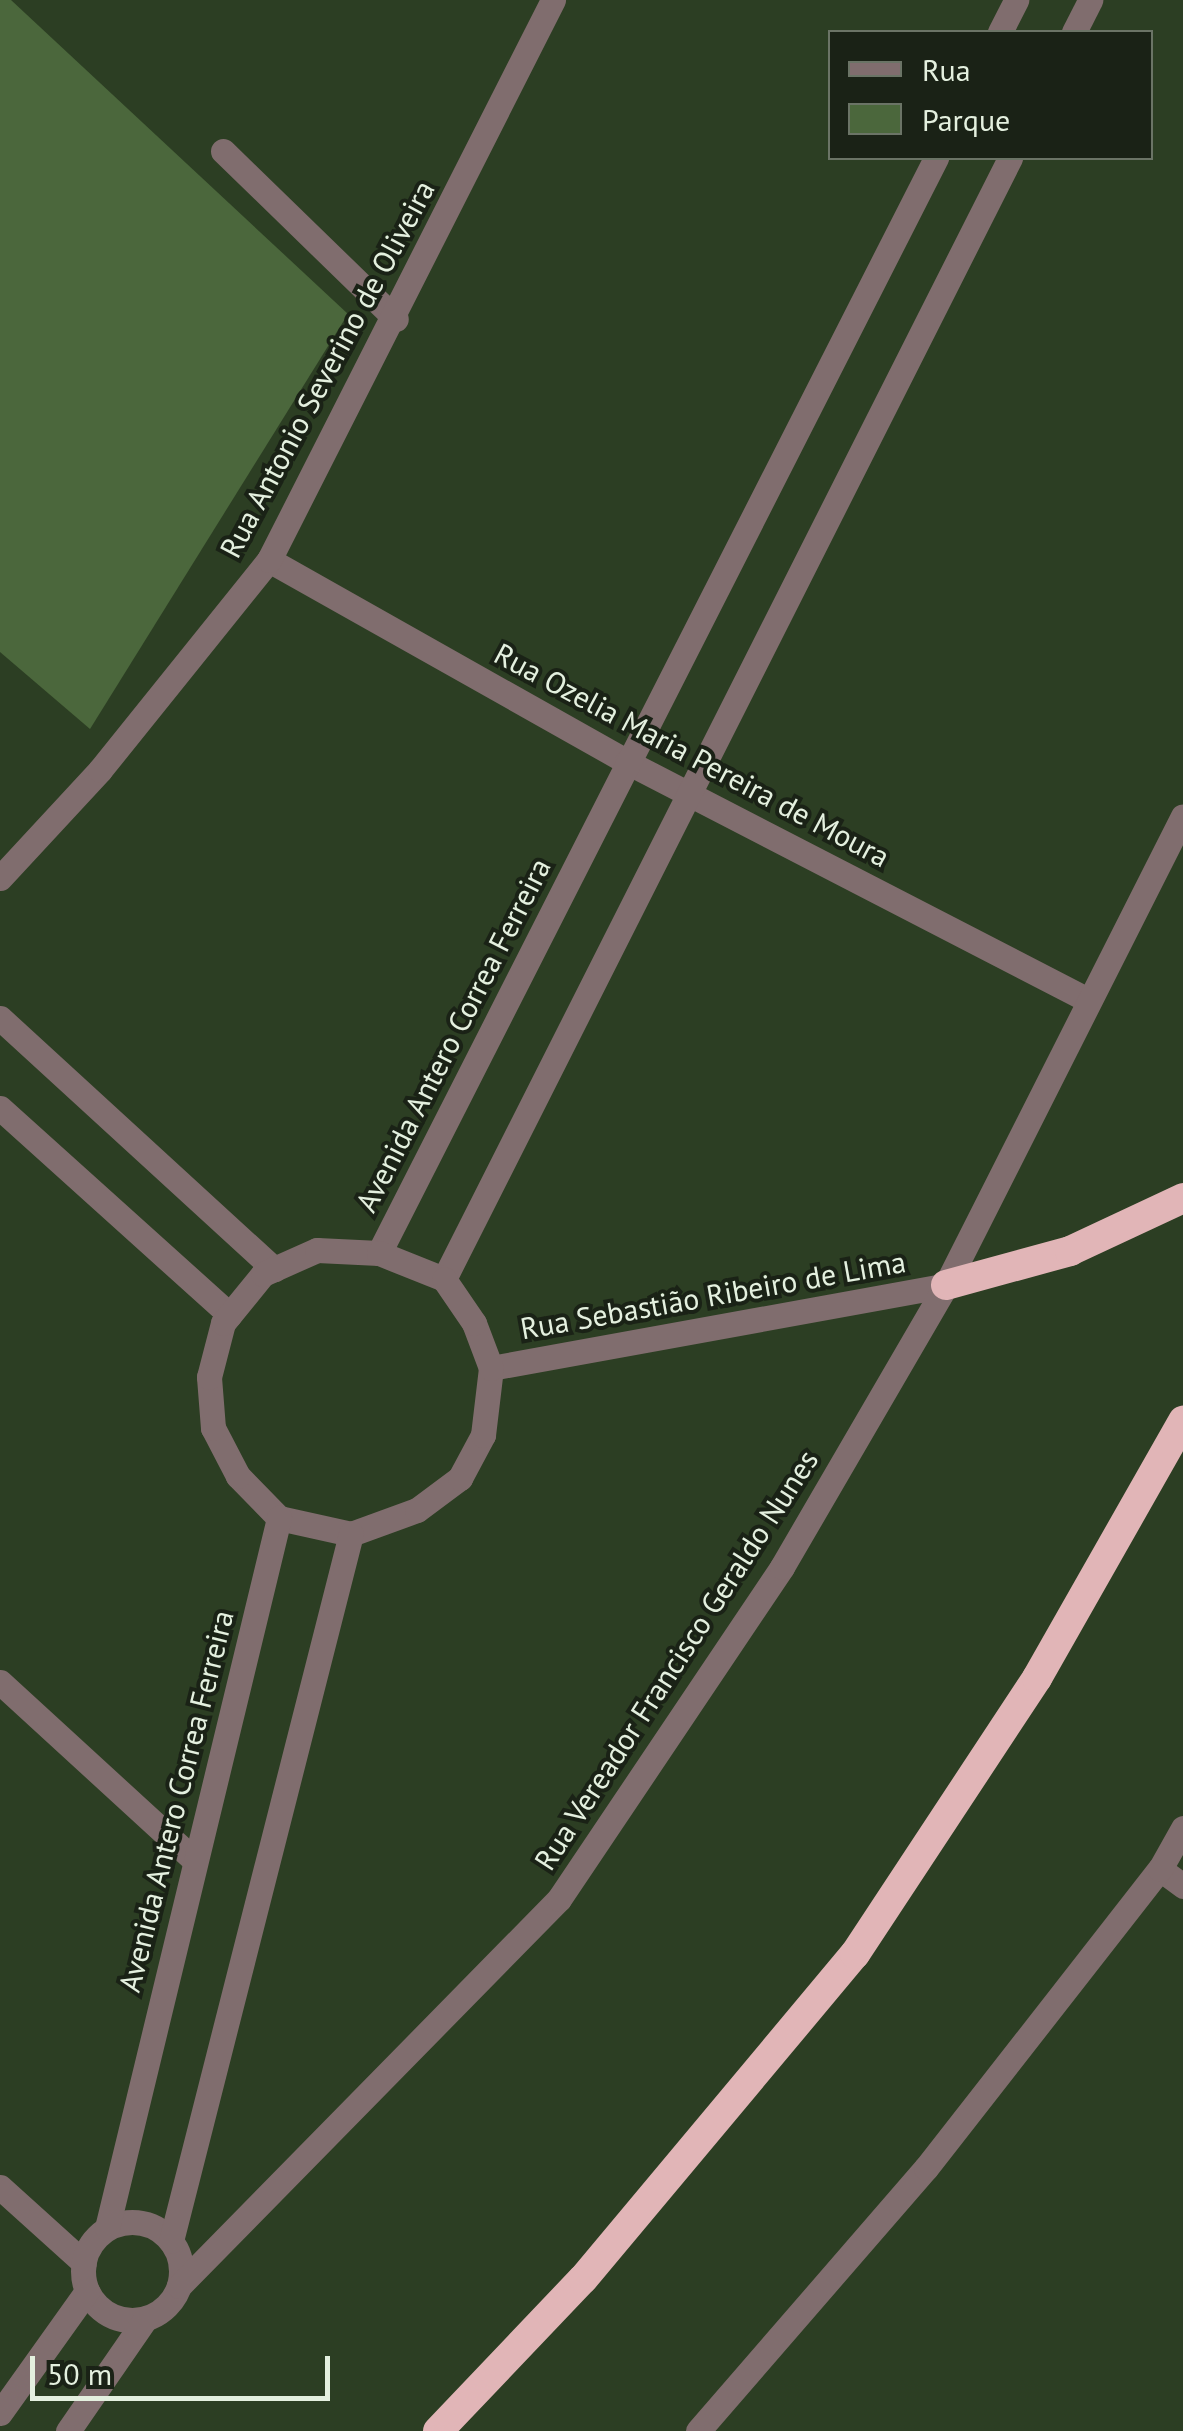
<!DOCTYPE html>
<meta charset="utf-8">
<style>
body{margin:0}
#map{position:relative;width:1183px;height:2431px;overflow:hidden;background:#2c3e23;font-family:"PT Sans",sans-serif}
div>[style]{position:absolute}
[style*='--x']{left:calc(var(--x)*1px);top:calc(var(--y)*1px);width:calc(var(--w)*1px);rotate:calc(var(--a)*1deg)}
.green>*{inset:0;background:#4b673c}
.street>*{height:25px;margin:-12.5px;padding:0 12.5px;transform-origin:12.5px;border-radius:12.5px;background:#806d6e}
.street>.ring{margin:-12.5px;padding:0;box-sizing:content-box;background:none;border:25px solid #806d6e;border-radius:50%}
.highway>*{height:30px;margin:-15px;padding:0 15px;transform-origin:15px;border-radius:15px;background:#e1b5b7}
span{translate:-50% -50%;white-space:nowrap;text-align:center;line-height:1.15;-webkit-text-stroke:8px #1a2216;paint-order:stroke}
.street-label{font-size:30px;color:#e4f0df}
.legend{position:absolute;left:828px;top:30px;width:325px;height:130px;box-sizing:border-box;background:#1a2216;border:2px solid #6b7466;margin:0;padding:12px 18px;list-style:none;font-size:30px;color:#e4f0df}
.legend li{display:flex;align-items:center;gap:20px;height:50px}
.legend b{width:50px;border:2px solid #6b7466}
.scale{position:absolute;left:30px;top:2356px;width:300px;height:45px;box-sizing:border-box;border:5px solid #e4f0df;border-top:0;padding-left:12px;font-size:30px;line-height:35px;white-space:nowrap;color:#e4f0df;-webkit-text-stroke:8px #1a2216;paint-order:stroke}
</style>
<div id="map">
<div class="green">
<div style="clip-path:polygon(0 0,11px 0,348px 314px,90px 729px,0 652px)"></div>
</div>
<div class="street">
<div style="--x:1000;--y:32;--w:36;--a:-63"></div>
<div style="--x:1074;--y:32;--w:36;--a:-63"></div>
<div style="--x:223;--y:151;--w:241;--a:44.2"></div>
<div style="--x:269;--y:560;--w:411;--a:29.4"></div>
<div style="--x:627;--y:762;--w:519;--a:27.31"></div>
<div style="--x:0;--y:878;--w:147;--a:-47.2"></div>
<div style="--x:100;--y:770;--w:270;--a:-51.2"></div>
<div style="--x:269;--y:560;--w:628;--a:-63.11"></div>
<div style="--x:0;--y:1018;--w:372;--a:42.5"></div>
<div style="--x:0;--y:1108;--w:309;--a:42"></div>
<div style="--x:379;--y:1253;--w:1229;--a:-63.04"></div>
<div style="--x:444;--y:1279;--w:1256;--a:-63.21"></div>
<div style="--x:491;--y:1368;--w:463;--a:-10.3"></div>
<div style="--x:279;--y:1518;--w:59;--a:-134.3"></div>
<div style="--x:238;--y:1476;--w:54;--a:-117.5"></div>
<div style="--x:213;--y:1428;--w:51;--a:-94.5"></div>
<div style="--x:209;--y:1377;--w:56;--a:-75.5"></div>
<div style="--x:223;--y:1323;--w:63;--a:-50.8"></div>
<div style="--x:263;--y:1274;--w:59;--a:-24"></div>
<div style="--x:317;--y:1250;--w:62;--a:2.8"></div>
<div style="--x:379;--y:1253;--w:70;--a:21.8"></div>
<div style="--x:279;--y:1518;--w:74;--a:12.5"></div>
<div style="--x:351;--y:1534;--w:70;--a:-20"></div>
<div style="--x:417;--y:1510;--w:54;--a:-36.7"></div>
<div style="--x:460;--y:1478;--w:49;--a:-61.9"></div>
<div style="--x:483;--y:1435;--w:67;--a:-83.2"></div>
<div style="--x:491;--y:1368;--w:48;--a:-110.7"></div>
<div style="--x:474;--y:1323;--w:53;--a:-124.3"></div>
<div style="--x:0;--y:1682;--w:262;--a:42.5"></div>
<div style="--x:1160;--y:1869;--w:29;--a:36"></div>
<div style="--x:0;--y:2187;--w:113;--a:42.1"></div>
<div class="ring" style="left:83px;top:2222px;width:73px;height:73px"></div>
<div style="--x:107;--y:2228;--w:731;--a:-76.38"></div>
<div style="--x:171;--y:2241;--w:730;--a:-75.72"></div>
<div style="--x:179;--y:2286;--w:542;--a:-45.52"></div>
<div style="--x:559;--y:1899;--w:400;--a:-56.1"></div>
<div style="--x:782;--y:1567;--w:326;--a:-59.8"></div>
<div style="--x:946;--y:1285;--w:525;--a:-63.19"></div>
<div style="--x:0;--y:2413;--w:150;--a:-54.5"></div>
<div style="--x:68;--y:2431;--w:137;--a:-55.4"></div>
<div style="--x:698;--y:2431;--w:348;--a:-49.1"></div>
<div style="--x:926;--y:2168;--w:380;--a:-52"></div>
<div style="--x:1160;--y:1869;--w:47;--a:-60.7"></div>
</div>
<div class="highway">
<div style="--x:946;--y:1285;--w:129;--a:-15.3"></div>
<div style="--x:1070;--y:1251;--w:125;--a:-25.1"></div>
<div style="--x:438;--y:2431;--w:210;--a:-46.4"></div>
<div style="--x:583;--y:2279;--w:424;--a:-50.1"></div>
<div style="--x:855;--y:1954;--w:331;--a:-56.6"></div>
<div style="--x:1037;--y:1678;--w:296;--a:-60.4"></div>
</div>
<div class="street-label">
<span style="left:327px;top:369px;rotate:-62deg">Rua Antonio Severino de Oliveira</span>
<span style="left:692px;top:755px;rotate:28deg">Rua Ozelia Maria Pereira de Moura</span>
<span style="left:453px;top:1035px;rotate:-63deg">Avenida Antero Correa Ferreira</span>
<span style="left:713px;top:1295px;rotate:-10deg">Rua Sebastião Ribeiro de Lima</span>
<span style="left:676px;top:1660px;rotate:-57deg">Rua Vereador Francisco Geraldo Nunes</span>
<span style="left:176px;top:1801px;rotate:-76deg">Avenida Antero Correa Ferreira</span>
</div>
<ul class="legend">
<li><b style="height:12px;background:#806d6e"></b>Rua</li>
<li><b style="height:28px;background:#4b673c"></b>Parque</li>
</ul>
<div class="scale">50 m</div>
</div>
